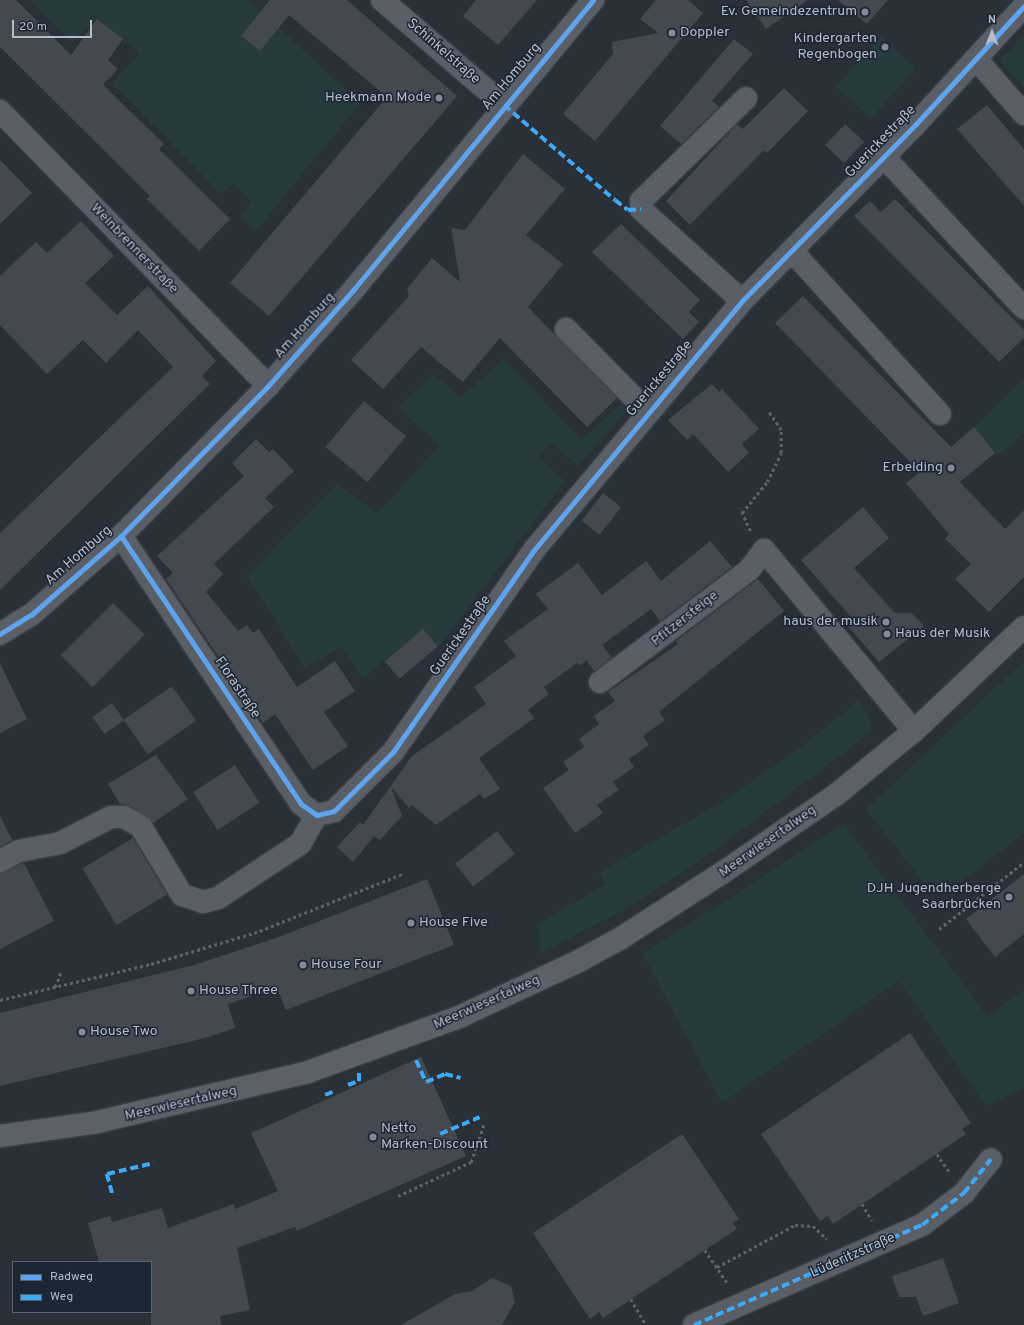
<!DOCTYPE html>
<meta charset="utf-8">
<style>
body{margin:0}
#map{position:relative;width:1024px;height:1325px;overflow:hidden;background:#2a3038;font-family:Overpass,sans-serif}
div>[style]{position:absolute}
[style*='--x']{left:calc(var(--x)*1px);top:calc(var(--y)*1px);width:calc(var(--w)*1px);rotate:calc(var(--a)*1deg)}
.green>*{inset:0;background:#273a3e;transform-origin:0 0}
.building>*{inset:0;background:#444950;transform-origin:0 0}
.path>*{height:2.5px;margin-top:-1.25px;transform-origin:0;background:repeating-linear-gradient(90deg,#5d636a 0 3px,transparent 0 6px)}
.roads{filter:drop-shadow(0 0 1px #484c53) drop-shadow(0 0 1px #484c53)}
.minor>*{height:22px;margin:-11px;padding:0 11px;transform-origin:11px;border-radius:11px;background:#5a5e66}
.major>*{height:22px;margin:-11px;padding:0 11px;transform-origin:11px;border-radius:11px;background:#5c6168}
.quiet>*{height:4px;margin-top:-2px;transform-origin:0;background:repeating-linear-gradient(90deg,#3fa9f5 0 8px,transparent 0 12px)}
.cycleway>*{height:5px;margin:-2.5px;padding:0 2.5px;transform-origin:2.5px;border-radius:2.5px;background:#60a3ed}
.dots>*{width:11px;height:11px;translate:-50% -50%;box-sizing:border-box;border:2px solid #1d2633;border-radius:50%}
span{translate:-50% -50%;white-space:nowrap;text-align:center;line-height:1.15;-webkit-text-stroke:3px #1d2633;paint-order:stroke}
.poi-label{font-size:14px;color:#b4bcc9}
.right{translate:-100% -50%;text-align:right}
.left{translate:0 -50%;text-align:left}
.street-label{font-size:14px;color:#b4bcc9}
.legend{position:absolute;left:12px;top:1261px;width:140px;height:52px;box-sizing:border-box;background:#1d2633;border:1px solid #59626f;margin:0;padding:5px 7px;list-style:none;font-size:12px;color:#b4bcc9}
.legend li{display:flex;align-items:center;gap:8px;height:20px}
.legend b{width:20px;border:1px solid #59626f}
.north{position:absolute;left:972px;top:12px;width:40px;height:40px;-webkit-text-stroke:3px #1d2633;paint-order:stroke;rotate:0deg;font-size:11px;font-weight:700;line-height:16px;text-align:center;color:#b4bcc9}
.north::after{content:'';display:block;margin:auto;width:14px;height:18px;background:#b4bcc9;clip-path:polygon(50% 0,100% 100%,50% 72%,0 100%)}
.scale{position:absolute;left:12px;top:20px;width:80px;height:18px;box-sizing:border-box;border:2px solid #b4bcc9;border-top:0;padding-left:5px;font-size:12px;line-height:14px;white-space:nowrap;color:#b4bcc9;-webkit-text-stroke:3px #1d2633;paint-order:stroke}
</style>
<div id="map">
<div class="green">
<div style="clip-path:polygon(30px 0,249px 0,360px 103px,256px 231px,241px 216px,252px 202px,233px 183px,221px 194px,112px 83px,140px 53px,97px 19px,71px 42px)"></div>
<div style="clip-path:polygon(1024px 34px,1024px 88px,1000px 61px)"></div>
<div style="left:881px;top:37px;width:47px;height:67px;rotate:42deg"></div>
<div style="clip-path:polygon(504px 359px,581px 440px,621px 404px,627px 410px,578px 466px,551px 443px,538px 457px,565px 481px,438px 647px,423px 629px,363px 678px,341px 647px,305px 668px,247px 576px,337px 484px,378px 514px,440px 445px,398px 408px,433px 374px,461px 397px)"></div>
<div style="clip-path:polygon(1024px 379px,1024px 432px,1001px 454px,995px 453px,974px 427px)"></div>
<div style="clip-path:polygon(1024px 661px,1024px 833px,961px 882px,923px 882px,866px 809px)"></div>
<div style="clip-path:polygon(859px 700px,872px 725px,869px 734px,707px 856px,620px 912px,541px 953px,538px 924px,606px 884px,599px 873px,720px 803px,792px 754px)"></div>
<div style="clip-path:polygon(844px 824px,988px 1017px,1024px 989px,1024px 1088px,986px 1106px,899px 981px,722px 1103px,643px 954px)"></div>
</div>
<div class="building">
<div style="clip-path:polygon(0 0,16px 0,71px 55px,97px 19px,123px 39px,108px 60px,118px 69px,103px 85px,164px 144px,159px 149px,230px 219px,199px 251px,147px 199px,150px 196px,0 47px)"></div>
<div style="clip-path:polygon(270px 0,347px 0,457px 96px,269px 316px,230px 283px,387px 97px,289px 15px,260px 51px,241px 36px)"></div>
<div style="clip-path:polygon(476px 0,537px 0,498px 45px,463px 16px)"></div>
<div style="clip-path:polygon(656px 0,688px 0,703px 13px,595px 141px,563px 114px,613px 54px,612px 42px,658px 33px,640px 19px)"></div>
<div style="clip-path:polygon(746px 0,808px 0,766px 29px)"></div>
<div style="clip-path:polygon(838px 0,888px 0,867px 24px)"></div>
<div style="clip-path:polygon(734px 39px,753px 54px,712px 101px,719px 107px,681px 144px,660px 126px)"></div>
<div style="clip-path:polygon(784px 88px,808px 111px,767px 153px,764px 150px,690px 225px,666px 201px,737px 124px,743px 129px)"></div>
<div style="clip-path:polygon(987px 105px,1024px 149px,1024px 206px,957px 129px)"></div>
<div style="left:845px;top:124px;width:26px;height:29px;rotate:43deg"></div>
<div style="clip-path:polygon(523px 154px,565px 189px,526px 235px,563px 264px,528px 307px,617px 398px,587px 427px,500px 338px,463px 382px,421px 347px,383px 389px,351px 360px,409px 296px,407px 289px,432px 258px,460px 282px,451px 228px,465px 230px)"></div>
<div style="clip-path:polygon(0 160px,32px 193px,0 224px)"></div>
<div style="clip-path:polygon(895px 199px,1024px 330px,1024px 338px,999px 362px,854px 216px,870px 201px,881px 212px)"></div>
<div style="clip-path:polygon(81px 221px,114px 256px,85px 283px,117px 315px,148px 286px,216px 361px,202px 376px,210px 384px,0 590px,0 533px,173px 367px,138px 330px,106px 363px,83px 340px,47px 374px,0 325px,0 276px,36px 242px,47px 253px)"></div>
<div style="clip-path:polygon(621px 224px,700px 300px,689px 312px,699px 322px,683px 339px,592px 252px)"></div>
<div style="clip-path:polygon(803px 296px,951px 447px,974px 427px,995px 453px,960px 482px,1005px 529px,1024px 510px,1024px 577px,989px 612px,955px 579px,971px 564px,945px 539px,949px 534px,906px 483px,920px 472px,775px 323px)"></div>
<div style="clip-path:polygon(712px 384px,719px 392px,722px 389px,759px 429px,742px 444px,749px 453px,728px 472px,693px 434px,687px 440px,668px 420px)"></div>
<div style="left:364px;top:401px;width:55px;height:60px;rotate:40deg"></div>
<div style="clip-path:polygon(256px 439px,269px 452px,273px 449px,294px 471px,265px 498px,274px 507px,214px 564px,223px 574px,206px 592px,238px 631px,247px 625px,253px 633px,259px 629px,297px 687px,335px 661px,355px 691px,324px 712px,348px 746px,313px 770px,275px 714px,263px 723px,166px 579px,173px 573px,157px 556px,244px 476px,232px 463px)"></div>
<div style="left:603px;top:493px;width:23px;height:35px;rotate:38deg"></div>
<div style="clip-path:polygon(863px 507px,889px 538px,854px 568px,895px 613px,912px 613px,924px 626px,879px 662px,845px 623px,851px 617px,801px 560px)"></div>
<div style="clip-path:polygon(710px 541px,732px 567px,660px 621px,651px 609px,602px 645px,612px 658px,594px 671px,587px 660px,579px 666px,577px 663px,544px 687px,549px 694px,528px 710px,534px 718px,479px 758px,500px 789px,484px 799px,480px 794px,436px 825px,412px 805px,409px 808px,391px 787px,402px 816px,380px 840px,374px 836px,353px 862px,337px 847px,360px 822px,363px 825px,412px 756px,486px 704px,474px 687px,516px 656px,504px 641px,548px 609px,536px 594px,578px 563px,602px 595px,646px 561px,661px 581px)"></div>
<div style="clip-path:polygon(758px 579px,784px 611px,659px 712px,665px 720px,643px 736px,649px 745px,629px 759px,634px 767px,613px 782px,619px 790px,597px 805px,603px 813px,575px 833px,543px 788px,569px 770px,563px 762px,584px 747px,579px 739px,599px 724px,594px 716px,615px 701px,608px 692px,678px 644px,676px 641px)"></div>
<div style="left:113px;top:603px;width:45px;height:74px;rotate:45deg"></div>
<div style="left:423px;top:629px;width:23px;height:50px;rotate:50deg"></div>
<div style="clip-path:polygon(0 663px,27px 719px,0 733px)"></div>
<div style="left:172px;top:686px;width:42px;height:59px;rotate:55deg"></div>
<div style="left:112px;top:703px;width:21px;height:24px;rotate:55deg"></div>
<div style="clip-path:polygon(156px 755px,188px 799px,153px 823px,130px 806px,120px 804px,108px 784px)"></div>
<div style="left:235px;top:765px;width:45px;height:50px;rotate:57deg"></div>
<div style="clip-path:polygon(0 816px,12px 840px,0 847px)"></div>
<div style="left:497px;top:831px;width:29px;height:53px;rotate:52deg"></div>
<div style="left:133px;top:838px;width:66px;height:59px;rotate:59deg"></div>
<div style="clip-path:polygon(24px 863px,54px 921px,0 949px,0 873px)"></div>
<div style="clip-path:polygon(1024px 874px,1024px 934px,995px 957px,966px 919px)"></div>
<div style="clip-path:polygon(427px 879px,454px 945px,286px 1010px,277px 988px,228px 1004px,235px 1028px,205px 1038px,0 1086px,0 1013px,194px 965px,276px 938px)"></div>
<div style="clip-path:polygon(910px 1033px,971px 1123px,962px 1129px,966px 1134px,833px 1224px,828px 1216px,820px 1221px,761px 1134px)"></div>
<div style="clip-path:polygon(421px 1057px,466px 1156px,297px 1231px,295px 1227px,237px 1248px,250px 1310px,220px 1316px,222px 1325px,151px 1325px,151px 1262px,99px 1262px,88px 1223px,110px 1216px,112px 1222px,162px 1208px,168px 1228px,234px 1204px,235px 1209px,278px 1191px,251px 1133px)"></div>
<div style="clip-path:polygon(682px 1134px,739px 1219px,733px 1223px,737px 1229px,603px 1318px,599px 1312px,590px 1319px,533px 1233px)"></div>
<div style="clip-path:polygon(943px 1258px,959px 1303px,923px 1316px,916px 1297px,899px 1297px,892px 1276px)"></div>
<div style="clip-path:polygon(492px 1278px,511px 1286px,515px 1302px,502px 1325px,401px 1325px,455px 1294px,472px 1291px)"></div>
</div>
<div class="path">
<div style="--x:750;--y:531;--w:20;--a:-114"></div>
<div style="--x:742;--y:513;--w:40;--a:-51"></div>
<div style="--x:767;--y:482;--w:32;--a:-64"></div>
<div style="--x:781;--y:453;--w:23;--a:-90"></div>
<div style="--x:781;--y:430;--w:22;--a:-124"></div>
<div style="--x:939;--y:929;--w:108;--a:-38.2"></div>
<div style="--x:55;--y:987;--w:17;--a:-69"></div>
<div style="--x:0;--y:1000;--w:155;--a:-13.4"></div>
<div style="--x:151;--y:964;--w:108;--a:-16.8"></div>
<div style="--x:254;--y:933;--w:159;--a:-21.7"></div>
<div style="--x:937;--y:1154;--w:21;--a:55"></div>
<div style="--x:398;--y:1196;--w:81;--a:-25"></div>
<div style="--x:471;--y:1162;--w:40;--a:-71.1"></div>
<div style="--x:862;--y:1204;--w:19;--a:58"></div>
<div style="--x:705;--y:1250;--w:41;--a:55.9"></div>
<div style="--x:717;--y:1267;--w:89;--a:-28.3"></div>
<div style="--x:795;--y:1225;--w:18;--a:3"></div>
<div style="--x:813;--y:1226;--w:19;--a:43"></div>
<div style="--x:631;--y:1299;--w:30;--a:60"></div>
</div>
<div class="roads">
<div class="minor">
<div style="--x:382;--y:0;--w:161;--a:40.7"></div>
<div style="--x:976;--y:59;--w:73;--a:48.9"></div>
<div style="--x:0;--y:111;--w:384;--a:45.7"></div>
<div style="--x:884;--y:157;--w:206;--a:47.2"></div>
<div style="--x:792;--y:251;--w:220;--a:47.8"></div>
<div style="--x:742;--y:301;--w:137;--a:-137.7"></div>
<div style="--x:641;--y:209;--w:8;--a:-90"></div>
<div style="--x:641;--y:201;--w:147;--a:-44.4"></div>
<div style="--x:566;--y:329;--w:117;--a:45.3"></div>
<div style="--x:121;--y:536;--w:323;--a:56.1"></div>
<div style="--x:301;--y:804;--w:19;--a:35"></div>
<div style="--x:317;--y:815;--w:17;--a:-13"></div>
<div style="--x:334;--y:811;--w:83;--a:-45"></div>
<div style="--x:393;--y:752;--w:246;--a:-55.1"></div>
<div style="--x:534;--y:550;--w:324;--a:-50.1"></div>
<div style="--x:742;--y:301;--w:247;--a:-45.5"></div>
<div style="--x:915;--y:125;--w:161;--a:-47.5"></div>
<div style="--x:0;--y:634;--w:36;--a:-32"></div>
<div style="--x:31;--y:615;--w:120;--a:-41.3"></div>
<div style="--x:121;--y:536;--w:210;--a:-45.6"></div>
<div style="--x:268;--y:386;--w:130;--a:-48.4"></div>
<div style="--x:354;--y:289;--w:375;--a:-50.4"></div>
<div style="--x:600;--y:682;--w:186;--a:-36.9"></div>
<div style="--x:749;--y:570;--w:25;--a:-53"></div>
<div style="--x:764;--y:550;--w:235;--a:50.4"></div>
<div style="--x:0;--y:861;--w:21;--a:-28"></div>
<div style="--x:19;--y:851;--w:42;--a:-11"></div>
<div style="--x:60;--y:843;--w:57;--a:-27"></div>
<div style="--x:111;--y:817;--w:13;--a:0"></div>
<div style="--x:124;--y:817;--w:20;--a:30"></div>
<div style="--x:141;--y:827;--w:79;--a:58.9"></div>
<div style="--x:182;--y:895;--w:22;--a:18"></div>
<div style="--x:203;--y:902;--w:16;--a:-15"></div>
<div style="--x:218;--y:898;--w:98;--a:-33.4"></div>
<div style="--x:300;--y:844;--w:34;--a:-60"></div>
<div style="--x:694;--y:1325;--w:249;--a:-23.7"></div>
<div style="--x:922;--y:1225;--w:53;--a:-37.3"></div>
<div style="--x:964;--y:1193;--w:43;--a:-51.5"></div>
</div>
<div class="major">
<div style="--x:0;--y:1136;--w:94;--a:-8"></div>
<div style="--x:93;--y:1123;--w:221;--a:-13.3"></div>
<div style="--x:308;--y:1072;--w:161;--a:-20"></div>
<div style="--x:459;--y:1017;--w:130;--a:-25"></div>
<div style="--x:577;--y:962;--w:50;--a:-28.6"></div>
<div style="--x:621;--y:938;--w:120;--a:-32.8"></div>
<div style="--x:722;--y:873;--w:140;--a:-34.5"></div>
<div style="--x:837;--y:794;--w:99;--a:-39.3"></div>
<div style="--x:914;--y:731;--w:151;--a:-43.4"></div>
</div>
</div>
<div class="quiet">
<div style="--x:504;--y:105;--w:146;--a:40.6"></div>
<div style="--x:615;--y:200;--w:16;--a:38"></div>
<div style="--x:628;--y:210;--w:13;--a:-4"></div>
<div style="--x:416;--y:1060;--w:24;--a:66"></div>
<div style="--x:426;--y:1082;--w:21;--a:-23"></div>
<div style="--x:445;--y:1074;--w:16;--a:14"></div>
<div style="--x:348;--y:1085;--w:12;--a:-20"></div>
<div style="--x:359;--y:1081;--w:11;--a:-90"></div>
<div style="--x:325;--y:1095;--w:11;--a:-22"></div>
<div style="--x:440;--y:1134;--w:43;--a:-23"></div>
<div style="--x:112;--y:1193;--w:20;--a:-105"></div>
<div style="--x:107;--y:1174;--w:48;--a:-13.2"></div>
<div style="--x:694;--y:1325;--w:249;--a:-23.7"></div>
<div style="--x:922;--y:1225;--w:53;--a:-37.3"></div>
<div style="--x:964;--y:1193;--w:43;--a:-51.5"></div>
</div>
<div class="cycleway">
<div style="--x:121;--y:536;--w:323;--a:56.1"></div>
<div style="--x:301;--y:804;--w:19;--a:35"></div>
<div style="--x:317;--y:815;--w:17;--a:-13"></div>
<div style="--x:334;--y:811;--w:83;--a:-45"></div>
<div style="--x:393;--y:752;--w:246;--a:-55.1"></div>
<div style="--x:534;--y:550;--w:324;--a:-50.1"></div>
<div style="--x:742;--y:301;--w:247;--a:-45.5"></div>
<div style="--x:915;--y:125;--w:161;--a:-47.5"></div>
<div style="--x:0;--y:634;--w:36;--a:-32"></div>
<div style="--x:31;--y:615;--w:120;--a:-41.3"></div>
<div style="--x:121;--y:536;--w:210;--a:-45.6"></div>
<div style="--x:268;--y:386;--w:130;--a:-48.4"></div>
<div style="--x:354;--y:289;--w:375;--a:-50.4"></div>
</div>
<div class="dots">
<div style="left:865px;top:12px;background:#848b96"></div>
<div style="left:672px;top:33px;background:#848b96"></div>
<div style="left:885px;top:47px;background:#848b96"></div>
<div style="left:439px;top:98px;background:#848b96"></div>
<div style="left:951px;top:468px;background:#848b96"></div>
<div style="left:886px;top:622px;background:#848b96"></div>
<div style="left:887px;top:634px;background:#848b96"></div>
<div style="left:1009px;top:897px;background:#848b96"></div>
<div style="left:411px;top:923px;background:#848b96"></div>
<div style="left:303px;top:965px;background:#848b96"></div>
<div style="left:191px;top:991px;background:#848b96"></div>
<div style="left:82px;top:1032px;background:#848b96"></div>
<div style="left:373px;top:1137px;background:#848b96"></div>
</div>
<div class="poi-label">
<span class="right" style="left:857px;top:12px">Ev. Gemeindezentrum</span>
<span class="left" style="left:680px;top:33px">Doppler</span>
<span class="right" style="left:877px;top:47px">Kindergarten<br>Regenbogen</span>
<span class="right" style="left:431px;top:98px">Heekmann Mode</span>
<span class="right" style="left:943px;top:468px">Erbelding</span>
<span class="right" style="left:878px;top:622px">haus der musik</span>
<span class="left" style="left:895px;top:634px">Haus der Musik</span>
<span class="right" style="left:1001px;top:897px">DJH Jugendherberge<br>Saarbrücken</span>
<span class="left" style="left:419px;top:923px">House Five</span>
<span class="left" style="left:311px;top:965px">House Four</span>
<span class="left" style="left:199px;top:991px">House Three</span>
<span class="left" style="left:90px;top:1032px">House Two</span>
<span class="left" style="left:381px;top:1137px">Netto<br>Marken-Discount</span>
</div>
<div class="street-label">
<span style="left:443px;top:52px;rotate:41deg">Schinkelstraße</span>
<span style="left:512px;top:77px;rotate:-50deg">Am Homburg</span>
<span style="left:881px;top:142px;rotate:-46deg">Guerickestraße</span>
<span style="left:134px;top:249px;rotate:46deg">Weinbrennerstraße</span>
<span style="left:305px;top:326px;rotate:-48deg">Am Homburg</span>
<span style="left:660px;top:379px;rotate:-50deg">Guerickestraße</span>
<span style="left:79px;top:556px;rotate:-41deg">Am Homburg</span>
<span style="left:685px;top:619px;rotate:-38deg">Pfitzersteige</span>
<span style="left:461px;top:636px;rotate:-55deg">Guerickestraße</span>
<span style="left:237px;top:688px;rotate:56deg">Florastraße</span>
<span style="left:768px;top:842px;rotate:-35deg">Meerwiesertalweg</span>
<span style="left:487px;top:1003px;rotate:-24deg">Meerwiesertalweg</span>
<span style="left:181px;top:1104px;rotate:-13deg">Meerwiesertalweg</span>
<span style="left:853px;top:1256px;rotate:-24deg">Lüderitzstraße</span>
</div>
<ul class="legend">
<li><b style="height:5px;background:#60a3ed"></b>Radweg</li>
<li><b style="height:5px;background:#3fa9f5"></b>Weg</li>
</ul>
<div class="north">N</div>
<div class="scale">20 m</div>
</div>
